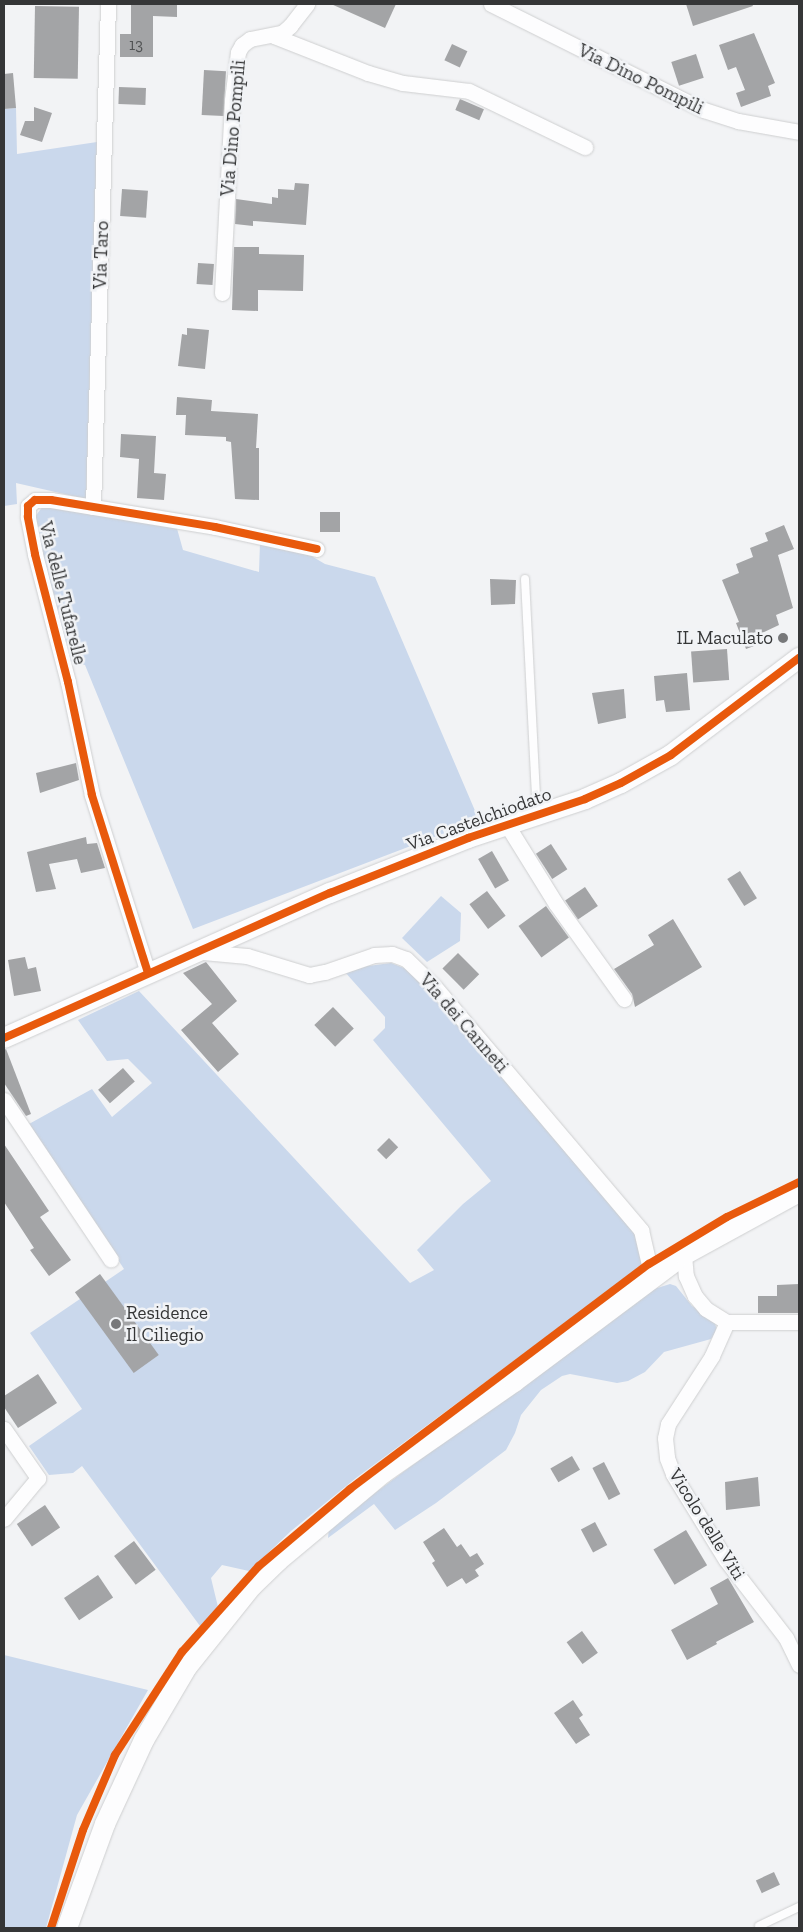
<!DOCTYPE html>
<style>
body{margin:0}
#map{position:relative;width:803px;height:1932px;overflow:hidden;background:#f2f3f5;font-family:"Zilla Slab",serif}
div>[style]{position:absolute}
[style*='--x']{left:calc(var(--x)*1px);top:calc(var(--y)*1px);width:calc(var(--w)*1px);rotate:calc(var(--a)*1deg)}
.green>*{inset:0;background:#cad8ec}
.building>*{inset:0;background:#a3a4a6;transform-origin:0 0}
.roads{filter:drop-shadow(0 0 1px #cecfd0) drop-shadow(0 0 1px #cecfd0)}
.lane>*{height:8px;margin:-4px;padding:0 4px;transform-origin:4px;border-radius:4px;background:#fdfdfe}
.street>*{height:15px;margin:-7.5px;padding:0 7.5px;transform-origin:7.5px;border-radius:7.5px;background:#fdfdfe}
.secondary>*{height:20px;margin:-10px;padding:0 10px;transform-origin:10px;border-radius:10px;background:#fdfdfe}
.cycleway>*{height:8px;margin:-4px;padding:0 4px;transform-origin:4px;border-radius:4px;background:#e8590c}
.dots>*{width:14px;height:14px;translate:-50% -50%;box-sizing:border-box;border:2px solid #f1f3f6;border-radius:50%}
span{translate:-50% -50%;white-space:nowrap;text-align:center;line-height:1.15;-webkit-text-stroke:5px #f1f3f6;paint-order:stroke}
.number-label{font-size:16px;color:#505253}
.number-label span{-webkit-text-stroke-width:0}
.street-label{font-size:19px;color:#353637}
.poi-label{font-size:19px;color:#353637}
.right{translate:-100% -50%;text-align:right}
.left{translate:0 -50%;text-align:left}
.frame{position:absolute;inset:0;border:5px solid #353637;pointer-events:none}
</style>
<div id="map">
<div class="green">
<div style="clip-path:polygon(16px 108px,17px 154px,97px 142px,86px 499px,16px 483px,17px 504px,4px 506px,4px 109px)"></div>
<div style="clip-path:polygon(43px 506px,176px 525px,183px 550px,259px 572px,260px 543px,308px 554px,325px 564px,375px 577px,479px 820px,193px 929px,85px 665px,69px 661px,34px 518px)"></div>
<div style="clip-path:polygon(441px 896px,461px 913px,460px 941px,427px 962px,402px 938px)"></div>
<div style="clip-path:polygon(391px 963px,409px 970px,638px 1234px,642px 1266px,356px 1478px,291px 1531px,249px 1571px,222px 1565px,211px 1578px,218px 1607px,200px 1626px,82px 1466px,73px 1473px,49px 1475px,29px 1446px,82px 1409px,30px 1333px,124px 1269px,29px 1124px,92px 1089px,112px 1117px,152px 1083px,128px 1059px,107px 1061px,78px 1020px,139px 991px,410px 1283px,434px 1270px,417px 1250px,463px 1204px,491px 1181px,373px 1040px,385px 1028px,385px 1017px,344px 971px,360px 967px)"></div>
<div style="clip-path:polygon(670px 1284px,676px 1286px,692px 1306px,714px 1320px,717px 1330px,711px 1339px,664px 1352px,645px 1372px,628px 1381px,617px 1383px,570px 1374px,562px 1376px,541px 1390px,521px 1415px,515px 1433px,506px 1450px,436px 1503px,395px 1530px,374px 1504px,328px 1538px,329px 1527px,648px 1291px)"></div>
<div style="clip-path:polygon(4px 1655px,148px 1690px,77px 1815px,46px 1928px,4px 1928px)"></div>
</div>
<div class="building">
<div style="clip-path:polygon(131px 4px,177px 4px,177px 17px,153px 16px,153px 57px,120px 57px,120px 34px,131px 34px)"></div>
<div style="clip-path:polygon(331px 4px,396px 4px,385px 28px)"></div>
<div style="clip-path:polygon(686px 4px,752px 4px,753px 6px,693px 26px)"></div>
<div style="left:35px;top:6px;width:44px;height:72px;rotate:1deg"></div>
<div style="clip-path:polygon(754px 33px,775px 83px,768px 86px,771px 96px,741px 107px,736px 93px,745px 90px,736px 67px,728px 70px,719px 45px)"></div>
<div style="left:452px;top:44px;width:17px;height:18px;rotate:25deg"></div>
<div style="left:696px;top:54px;width:25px;height:26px;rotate:72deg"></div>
<div style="left:204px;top:70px;width:22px;height:45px;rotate:3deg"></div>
<div style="clip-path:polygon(13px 73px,16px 108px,4px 109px,4px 74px)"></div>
<div style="left:119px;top:87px;width:27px;height:17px;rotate:2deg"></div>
<div style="left:460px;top:99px;width:26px;height:12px;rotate:23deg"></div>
<div style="clip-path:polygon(34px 107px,52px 113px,42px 142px,20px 135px,25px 121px,34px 121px)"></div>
<div style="clip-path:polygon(295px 183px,309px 184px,306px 225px,253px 221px,253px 226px,235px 224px,236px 199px,272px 204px,272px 197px,278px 198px,278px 189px,294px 190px)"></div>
<div style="left:122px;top:189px;width:26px;height:27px;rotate:4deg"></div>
<div style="clip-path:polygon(234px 247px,259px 247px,259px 254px,304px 255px,303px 291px,258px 290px,258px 311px,232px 310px)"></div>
<div style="left:198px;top:263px;width:16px;height:21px;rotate:4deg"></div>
<div style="clip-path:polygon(187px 328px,209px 330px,205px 369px,178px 366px,182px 334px,187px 335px)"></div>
<div style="clip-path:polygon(177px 397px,212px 400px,211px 411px,258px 414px,256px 448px,259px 448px,259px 500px,235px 499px,231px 442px,226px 441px,226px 437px,185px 435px,186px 415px,176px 415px)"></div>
<div style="clip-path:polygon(121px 434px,156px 436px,154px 473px,166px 474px,164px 500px,137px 498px,139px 459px,120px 457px)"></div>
<div style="left:320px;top:512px;width:20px;height:20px"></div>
<div style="clip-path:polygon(784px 525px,794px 549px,778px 555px,793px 608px,776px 615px,779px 625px,762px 633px,765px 642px,746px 649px,736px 623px,739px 622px,722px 580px,739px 573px,736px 564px,753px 557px,750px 548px,768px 541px,765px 533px)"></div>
<div style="clip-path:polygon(490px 579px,516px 580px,515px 604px,491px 605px)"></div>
<div style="left:727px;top:649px;width:31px;height:36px;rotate:86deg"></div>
<div style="clip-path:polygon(687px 673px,690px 710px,666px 712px,664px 700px,656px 701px,654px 676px)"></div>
<div style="clip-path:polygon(624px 689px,626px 718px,598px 724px,592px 693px)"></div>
<div style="clip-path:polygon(76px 763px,79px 780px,40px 793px,36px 773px)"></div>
<div style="clip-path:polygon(86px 837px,87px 844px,97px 843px,105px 868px,81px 873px,77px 859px,49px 864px,56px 889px,36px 892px,27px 852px)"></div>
<div style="left:551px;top:844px;width:30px;height:18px;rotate:57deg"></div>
<div style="left:492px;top:851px;width:34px;height:16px;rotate:60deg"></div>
<div style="left:740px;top:871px;width:32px;height:15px;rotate:58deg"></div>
<div style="left:585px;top:887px;width:23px;height:24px;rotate:56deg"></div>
<div style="left:487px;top:891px;width:31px;height:22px;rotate:53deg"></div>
<div style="left:546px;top:906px;width:39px;height:34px;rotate:54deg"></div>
<div style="clip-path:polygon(673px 919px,702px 967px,635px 1007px,632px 994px,614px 969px,654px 945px,648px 935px)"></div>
<div style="left:458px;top:953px;width:30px;height:22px;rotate:45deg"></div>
<div style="clip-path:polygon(25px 957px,28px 969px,36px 967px,41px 991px,14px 996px,8px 960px)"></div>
<div style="clip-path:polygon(206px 962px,237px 1001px,212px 1023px,239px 1054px,218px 1072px,181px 1030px,212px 1004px,183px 973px)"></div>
<div style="left:333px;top:1007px;width:30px;height:26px;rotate:46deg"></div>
<div style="clip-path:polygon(6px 1049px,31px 1114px,26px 1116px,4px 1083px,4px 1050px)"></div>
<div style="left:123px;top:1068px;width:18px;height:33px;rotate:49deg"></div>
<div style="left:389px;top:1138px;width:13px;height:17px;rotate:45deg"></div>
<div style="clip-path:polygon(4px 1144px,49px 1211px,40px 1217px,71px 1260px,49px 1276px,30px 1250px,34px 1248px,4px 1202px)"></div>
<div style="left:100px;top:1274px;width:100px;height:31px;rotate:54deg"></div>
<div style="clip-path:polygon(799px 1284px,799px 1313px,758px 1313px,758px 1296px,777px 1296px,777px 1285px)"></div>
<div style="clip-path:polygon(38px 1374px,57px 1403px,18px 1428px,4px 1407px,4px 1396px)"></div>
<div style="left:572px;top:1456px;width:16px;height:25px;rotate:60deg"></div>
<div style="left:604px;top:1462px;width:36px;height:13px;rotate:63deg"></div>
<div style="clip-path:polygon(758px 1477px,760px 1506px,726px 1510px,725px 1482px)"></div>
<div style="left:45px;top:1505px;width:27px;height:34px;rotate:56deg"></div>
<div style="left:595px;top:1522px;width:26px;height:16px;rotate:62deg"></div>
<div style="clip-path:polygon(444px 1528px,457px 1547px,461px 1544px,470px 1557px,477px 1553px,484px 1564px,475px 1570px,479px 1576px,466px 1584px,462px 1578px,447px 1587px,432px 1563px,435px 1561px,423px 1542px)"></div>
<div style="left:686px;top:1530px;width:41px;height:38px;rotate:59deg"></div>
<div style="left:134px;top:1541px;width:36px;height:25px;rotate:53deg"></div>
<div style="left:98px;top:1575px;width:27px;height:41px;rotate:56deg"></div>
<div style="clip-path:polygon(728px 1578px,754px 1622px,716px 1642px,717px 1644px,687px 1660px,671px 1630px,718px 1604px,710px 1588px)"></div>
<div style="left:582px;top:1631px;width:27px;height:19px;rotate:54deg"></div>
<div style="clip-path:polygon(573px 1700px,583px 1715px,579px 1718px,590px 1735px,576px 1744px,554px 1713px)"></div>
<div style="left:774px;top:1872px;width:14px;height:20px;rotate:65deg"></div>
</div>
<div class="roads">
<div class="lane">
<div style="--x:525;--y:579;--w:235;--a:87.1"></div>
<div style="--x:759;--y:1926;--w:44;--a:-25.4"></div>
</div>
<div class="street">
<div style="--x:491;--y:4;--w:238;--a:26.5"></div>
<div style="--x:704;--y:110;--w:36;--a:18"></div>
<div style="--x:738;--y:121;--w:62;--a:10.2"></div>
<div style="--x:274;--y:36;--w:101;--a:21.5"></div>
<div style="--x:368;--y:73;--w:36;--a:16"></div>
<div style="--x:403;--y:83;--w:66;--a:6.9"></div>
<div style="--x:469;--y:91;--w:129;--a:25.8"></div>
<div style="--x:222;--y:293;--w:193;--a:-87"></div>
<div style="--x:232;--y:100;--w:48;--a:-82.9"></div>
<div style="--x:238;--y:52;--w:8;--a:-60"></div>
<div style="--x:242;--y:45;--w:10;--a:-37"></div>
<div style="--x:250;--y:39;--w:33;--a:-11"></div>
<div style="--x:282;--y:33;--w:11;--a:-41"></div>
<div style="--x:290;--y:26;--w:28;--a:-52"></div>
<div style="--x:93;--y:507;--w:503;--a:-88.29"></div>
<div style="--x:507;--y:825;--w:93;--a:58.2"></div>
<div style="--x:556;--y:904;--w:117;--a:54.4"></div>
<div style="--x:203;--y:952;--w:44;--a:5.2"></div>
<div style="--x:247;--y:956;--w:65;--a:17"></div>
<div style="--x:309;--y:975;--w:16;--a:-11"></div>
<div style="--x:325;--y:972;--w:52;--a:-19.1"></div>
<div style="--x:374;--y:955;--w:18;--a:-3"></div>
<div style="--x:392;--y:954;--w:15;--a:20"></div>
<div style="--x:406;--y:959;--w:40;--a:44"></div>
<div style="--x:435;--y:987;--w:319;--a:49.7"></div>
<div style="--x:641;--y:1230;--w:35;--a:77"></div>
<div style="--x:148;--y:973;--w:187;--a:-107.5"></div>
<div style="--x:92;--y:795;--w:116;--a:-102"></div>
<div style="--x:68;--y:682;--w:132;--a:-104.5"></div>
<div style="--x:35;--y:554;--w:38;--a:-101"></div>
<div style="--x:28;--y:517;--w:11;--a:-90"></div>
<div style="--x:28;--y:506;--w:9;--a:-41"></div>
<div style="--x:35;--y:500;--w:16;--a:0"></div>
<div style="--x:51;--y:500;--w:166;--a:9.3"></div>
<div style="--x:215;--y:527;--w:104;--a:12.2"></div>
<div style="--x:4;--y:1100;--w:192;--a:56.2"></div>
<div style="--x:684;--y:1255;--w:21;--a:85"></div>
<div style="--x:686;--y:1276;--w:22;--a:66"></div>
<div style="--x:695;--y:1296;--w:17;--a:50"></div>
<div style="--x:706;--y:1309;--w:25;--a:32"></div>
<div style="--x:727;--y:1322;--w:72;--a:0"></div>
<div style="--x:727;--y:1322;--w:37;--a:114"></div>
<div style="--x:712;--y:1356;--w:81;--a:122.9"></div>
<div style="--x:668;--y:1424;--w:14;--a:102"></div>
<div style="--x:665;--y:1438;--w:20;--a:84"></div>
<div style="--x:667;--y:1458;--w:17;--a:69"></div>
<div style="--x:673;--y:1474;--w:101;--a:58.4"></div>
<div style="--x:726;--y:1560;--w:98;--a:52.4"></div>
<div style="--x:786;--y:1638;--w:30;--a:64"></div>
<div style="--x:4;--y:1429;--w:60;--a:55.2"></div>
<div style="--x:38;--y:1478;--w:53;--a:129.7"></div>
</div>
<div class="secondary">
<div style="--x:4;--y:1038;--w:357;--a:-24"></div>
<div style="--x:330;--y:893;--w:149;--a:-21.7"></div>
<div style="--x:468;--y:838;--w:123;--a:-18.4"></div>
<div style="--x:585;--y:799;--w:39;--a:-24"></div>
<div style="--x:621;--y:783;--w:57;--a:-29.2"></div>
<div style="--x:671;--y:755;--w:161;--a:-37.2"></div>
<div style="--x:67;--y:1928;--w:111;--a:-69.9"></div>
<div style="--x:105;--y:1824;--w:93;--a:-65.1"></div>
<div style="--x:144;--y:1740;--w:85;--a:-59.5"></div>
<div style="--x:187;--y:1667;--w:104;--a:-51.3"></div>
<div style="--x:252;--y:1586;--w:37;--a:-44"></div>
<div style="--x:279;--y:1560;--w:136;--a:-39.9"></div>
<div style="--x:383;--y:1473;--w:160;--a:-34.8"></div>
<div style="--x:514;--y:1382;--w:212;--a:-36.8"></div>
<div style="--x:684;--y:1255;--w:131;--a:-28.7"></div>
</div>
</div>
<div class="cycleway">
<div style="--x:148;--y:973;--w:187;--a:-107.5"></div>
<div style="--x:92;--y:795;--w:116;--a:-102"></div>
<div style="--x:68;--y:682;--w:132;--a:-104.5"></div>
<div style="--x:35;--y:554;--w:38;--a:-101"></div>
<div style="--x:28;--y:517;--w:11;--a:-90"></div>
<div style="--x:28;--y:506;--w:9;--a:-41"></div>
<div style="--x:35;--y:500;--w:16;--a:0"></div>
<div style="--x:51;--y:500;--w:166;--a:9.3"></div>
<div style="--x:215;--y:527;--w:104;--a:12.2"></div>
<div style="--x:4;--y:1038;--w:357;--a:-24"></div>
<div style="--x:330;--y:893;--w:149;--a:-21.7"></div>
<div style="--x:468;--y:838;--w:123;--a:-18.4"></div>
<div style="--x:585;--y:799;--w:39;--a:-24"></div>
<div style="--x:621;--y:783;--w:57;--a:-29.2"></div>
<div style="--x:671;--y:755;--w:161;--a:-37.2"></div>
<div style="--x:51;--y:1928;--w:103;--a:-71.9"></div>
<div style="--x:83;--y:1830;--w:82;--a:-66.9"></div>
<div style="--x:115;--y:1755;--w:123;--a:-57"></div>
<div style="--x:182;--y:1652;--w:115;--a:-48.2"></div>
<div style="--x:259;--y:1566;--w:119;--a:-40.2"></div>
<div style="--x:350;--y:1489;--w:374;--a:-37"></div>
<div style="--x:649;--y:1264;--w:91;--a:-31.1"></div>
<div style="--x:727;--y:1217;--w:80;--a:-25.9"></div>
</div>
<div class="dots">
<div style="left:783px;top:638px;background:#77787a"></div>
<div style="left:116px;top:1324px;background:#77787a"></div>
</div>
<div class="number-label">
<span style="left:136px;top:45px">13</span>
</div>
<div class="street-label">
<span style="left:641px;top:79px;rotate:26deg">Via Dino Pompili</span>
<span style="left:233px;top:128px;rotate:-85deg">Via Dino Pompili</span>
<span style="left:101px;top:255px;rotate:-88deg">Via Taro</span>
<span style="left:63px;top:593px;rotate:76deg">Via delle Tufarelle</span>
<span style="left:479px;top:819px;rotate:-20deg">Via Castelchiodato</span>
<span style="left:464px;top:1023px;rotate:49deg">Via dei Canneti</span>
<span style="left:707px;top:1524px;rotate:58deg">Vicolo delle Viti</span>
</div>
<div class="poi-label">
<span class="right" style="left:773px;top:638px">IL Maculato</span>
<span class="left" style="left:126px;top:1324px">Residence<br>Il Ciliegio</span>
</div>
<div class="frame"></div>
</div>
